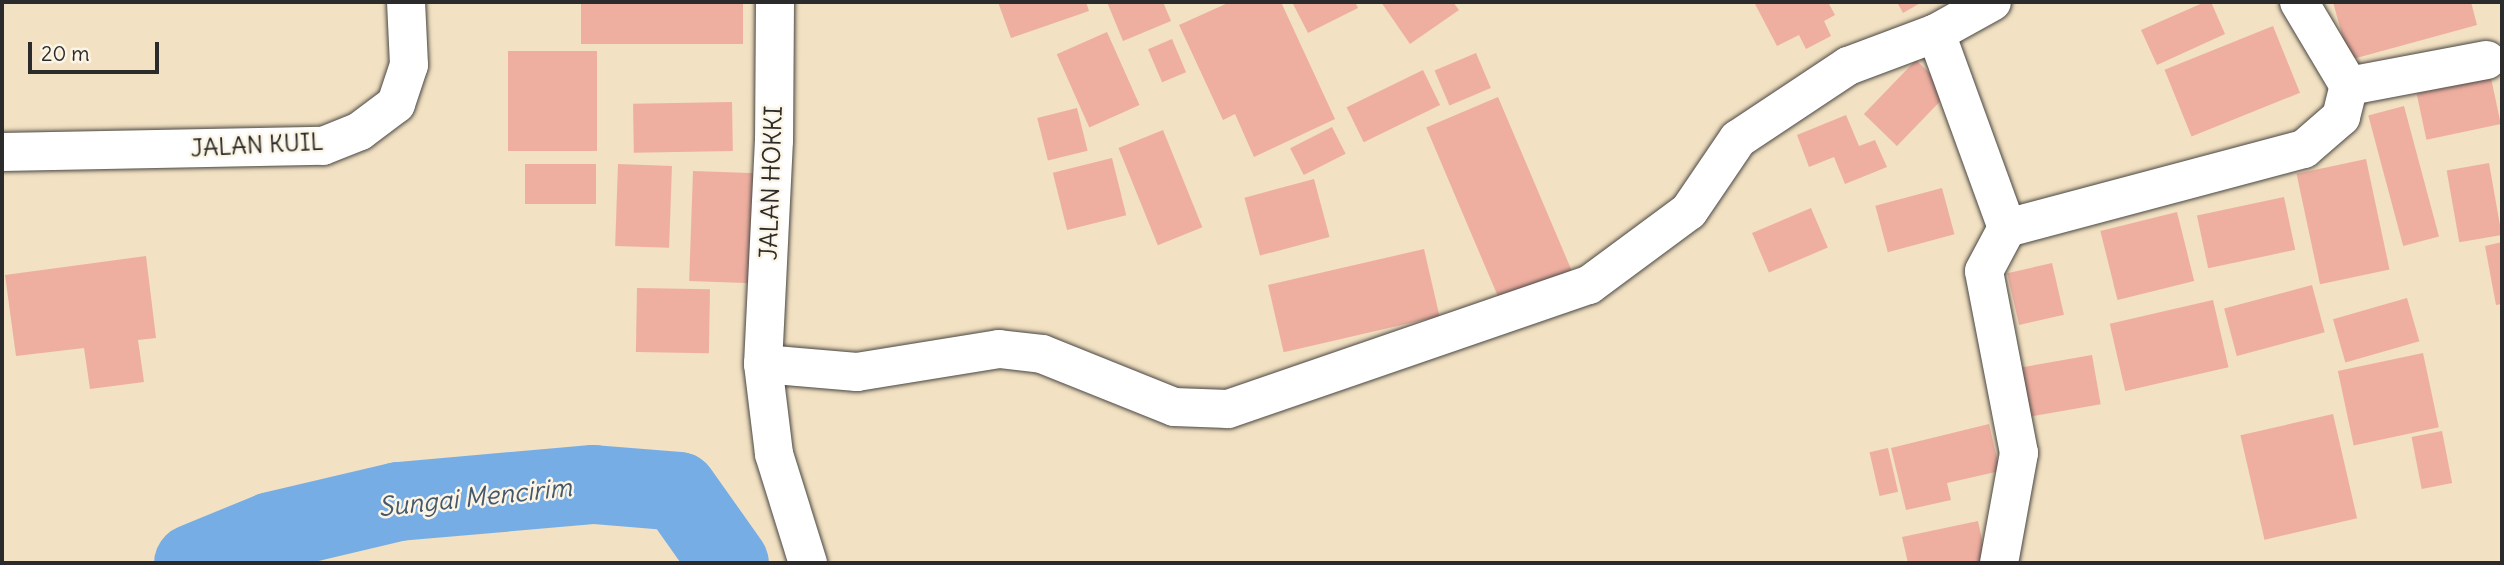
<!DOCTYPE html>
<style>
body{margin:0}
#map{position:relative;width:2504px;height:565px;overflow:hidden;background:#f2e1c2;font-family:Delius,sans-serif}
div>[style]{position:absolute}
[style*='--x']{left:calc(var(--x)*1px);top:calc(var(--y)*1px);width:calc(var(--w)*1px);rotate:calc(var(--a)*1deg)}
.river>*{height:79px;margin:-39.5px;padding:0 39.5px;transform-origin:39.5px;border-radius:39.5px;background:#76ade5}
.building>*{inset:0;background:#eeafa1;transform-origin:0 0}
.roads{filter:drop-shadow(0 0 2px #494642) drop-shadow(0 0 2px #494642)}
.minor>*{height:38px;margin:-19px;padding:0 19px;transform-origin:19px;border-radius:19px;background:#fff}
span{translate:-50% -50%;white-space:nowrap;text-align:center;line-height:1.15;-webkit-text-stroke:5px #fcf5e5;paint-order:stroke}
.street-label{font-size:24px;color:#2b2b2b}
.water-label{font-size:26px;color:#45586c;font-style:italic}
.frame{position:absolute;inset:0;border:4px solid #2b2b2b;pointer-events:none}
.scale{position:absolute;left:28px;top:42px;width:131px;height:32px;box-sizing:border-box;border:4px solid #2b2b2b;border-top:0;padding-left:9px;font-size:21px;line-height:24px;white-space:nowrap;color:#2b2b2b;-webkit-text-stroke:5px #fcf5e5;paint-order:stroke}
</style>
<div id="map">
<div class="river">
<div style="--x:193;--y:563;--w:84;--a:-22.3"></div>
<div style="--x:271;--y:531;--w:130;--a:-13.3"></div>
<div style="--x:398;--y:501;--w:196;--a:-5"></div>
<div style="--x:593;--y:484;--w:85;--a:4.7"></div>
<div style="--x:678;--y:491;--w:88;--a:54.7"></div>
</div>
<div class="building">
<div style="left:581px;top:2px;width:162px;height:42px"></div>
<div style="clip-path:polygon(998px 2px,1086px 2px,1089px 11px,1011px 38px)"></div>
<div style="clip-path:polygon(1107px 2px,1163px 2px,1171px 21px,1123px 41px)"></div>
<div style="clip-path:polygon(1230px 2px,1281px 2px,1335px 119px,1254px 157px,1235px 114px,1223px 120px,1179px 25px)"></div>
<div style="clip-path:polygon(1292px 2px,1355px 2px,1358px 8px,1308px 33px)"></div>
<div style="clip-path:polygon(1381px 2px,1453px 2px,1459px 10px,1410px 44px)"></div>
<div style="clip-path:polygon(1754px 2px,1828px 2px,1835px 15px,1824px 21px,1831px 36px,1806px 49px,1799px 35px,1777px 46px)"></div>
<div style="clip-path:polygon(1897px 2px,1922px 2px,1903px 13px)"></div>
<div style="clip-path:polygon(2205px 2px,2211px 2px,2225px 34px,2157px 65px,2141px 30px)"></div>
<div style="clip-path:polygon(2333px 2px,2471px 2px,2477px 25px,2349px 60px)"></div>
<div style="left:2273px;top:26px;width:72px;height:117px;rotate:68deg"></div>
<div style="left:1107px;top:32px;width:80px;height:55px;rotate:66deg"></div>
<div style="left:1172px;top:39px;width:36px;height:26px;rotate:67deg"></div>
<div style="left:508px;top:51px;width:89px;height:100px"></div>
<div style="left:1476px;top:53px;width:38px;height:45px;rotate:67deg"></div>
<div style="left:1916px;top:60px;width:46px;height:75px;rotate:44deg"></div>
<div style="left:1423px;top:70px;width:39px;height:85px;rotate:64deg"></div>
<div style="left:2491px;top:78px;width:47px;height:76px;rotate:78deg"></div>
<div style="left:1498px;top:97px;width:188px;height:78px;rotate:67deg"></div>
<div style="left:732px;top:102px;width:49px;height:99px;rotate:89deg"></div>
<div style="left:2404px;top:106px;width:135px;height:37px;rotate:75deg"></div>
<div style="left:1077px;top:108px;width:44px;height:41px;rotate:76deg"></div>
<div style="clip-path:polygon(1846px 115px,1859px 146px,1875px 140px,1887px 167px,1845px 184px,1834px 157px,1809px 167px,1797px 135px)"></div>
<div style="left:1332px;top:127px;width:30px;height:47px;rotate:63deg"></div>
<div style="left:1163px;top:130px;width:105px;height:48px;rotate:68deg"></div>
<div style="left:1112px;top:158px;width:59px;height:61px;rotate:76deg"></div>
<div style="left:2366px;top:159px;width:113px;height:71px;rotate:78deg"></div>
<div style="left:2489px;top:163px;width:73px;height:43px;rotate:80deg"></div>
<div style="left:525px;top:164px;width:71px;height:40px"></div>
<div style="left:618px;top:164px;width:54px;height:82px;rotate:2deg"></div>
<div style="left:693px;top:171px;width:64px;height:110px;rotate:2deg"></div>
<div style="left:1314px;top:179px;width:60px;height:72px;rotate:75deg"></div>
<div style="left:1942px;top:188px;width:48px;height:69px;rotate:75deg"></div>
<div style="left:2284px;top:197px;width:54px;height:89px;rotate:78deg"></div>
<div style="left:1811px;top:208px;width:43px;height:64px;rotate:67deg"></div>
<div style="left:2177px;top:212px;width:71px;height:79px;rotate:76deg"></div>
<div style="clip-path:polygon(2502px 242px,2502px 304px,2496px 305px,2485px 246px)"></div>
<div style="left:1424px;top:249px;width:69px;height:160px;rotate:77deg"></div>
<div style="clip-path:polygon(146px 256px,156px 338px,138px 340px,144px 382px,90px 389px,84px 348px,16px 356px,5px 275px)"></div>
<div style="left:2052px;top:263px;width:53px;height:46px;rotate:77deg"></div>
<div style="left:2312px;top:285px;width:49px;height:91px;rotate:75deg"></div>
<div style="left:637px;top:288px;width:73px;height:64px;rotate:1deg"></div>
<div style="left:2407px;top:298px;width:45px;height:77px;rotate:74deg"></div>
<div style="left:2213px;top:300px;width:69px;height:106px;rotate:77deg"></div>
<div style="left:2423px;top:353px;width:76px;height:87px;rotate:78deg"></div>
<div style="left:2092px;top:355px;width:50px;height:72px;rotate:80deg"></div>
<div style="left:2333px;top:414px;width:107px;height:95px;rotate:77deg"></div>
<div style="clip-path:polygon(1989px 424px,2000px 471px,1947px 483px,1951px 500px,1906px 510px,1891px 448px)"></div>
<div style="left:2442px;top:431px;width:53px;height:31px;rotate:79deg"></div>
<div style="left:1888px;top:448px;width:45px;height:19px;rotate:77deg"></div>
<div style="clip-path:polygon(1978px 521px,1987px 563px,1908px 563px,1902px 537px)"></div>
</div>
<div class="roads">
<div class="minor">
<div style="--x:775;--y:2;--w:138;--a:90.4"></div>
<div style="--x:774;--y:140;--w:224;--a:92.8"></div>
<div style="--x:763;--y:364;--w:91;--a:83"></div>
<div style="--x:774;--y:454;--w:114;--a:72.7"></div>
<div style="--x:2299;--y:2;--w:98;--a:59.2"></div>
<div style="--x:1936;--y:33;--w:208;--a:70"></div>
<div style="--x:2349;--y:86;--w:140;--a:-10.7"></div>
<div style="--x:2;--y:152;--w:321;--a:-1.1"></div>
<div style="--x:323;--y:146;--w:40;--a:-22"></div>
<div style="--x:360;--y:131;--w:45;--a:-36.9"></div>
<div style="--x:396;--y:104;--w:41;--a:-71.6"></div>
<div style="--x:409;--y:65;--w:63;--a:-92.7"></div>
<div style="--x:763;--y:364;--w:94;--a:4.9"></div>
<div style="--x:857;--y:372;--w:144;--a:-9.2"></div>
<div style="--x:999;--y:349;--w:43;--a:6.6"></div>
<div style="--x:1042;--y:354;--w:142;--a:21.9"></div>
<div style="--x:1174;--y:407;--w:54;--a:2.1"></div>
<div style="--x:1228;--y:409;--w:382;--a:-19"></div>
<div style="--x:1589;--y:285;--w:124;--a:-36.5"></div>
<div style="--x:1689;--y:211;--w:87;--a:-55.8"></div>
<div style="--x:1738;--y:139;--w:132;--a:-33.6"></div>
<div style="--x:1848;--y:66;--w:94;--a:-20.6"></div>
<div style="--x:1936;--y:33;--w:64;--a:-29"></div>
<div style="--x:1999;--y:563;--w:112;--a:-79.7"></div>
<div style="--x:2019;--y:453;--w:185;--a:-100.9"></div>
<div style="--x:1984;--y:271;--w:49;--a:-61.9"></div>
<div style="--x:2007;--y:228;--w:307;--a:-14.9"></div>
<div style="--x:2304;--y:149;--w:49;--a:-40.9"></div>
<div style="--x:2341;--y:117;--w:32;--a:-76"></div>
</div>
</div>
<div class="street-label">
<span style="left:257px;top:145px;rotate:-3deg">JALAN KUIL</span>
<span style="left:771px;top:183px;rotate:-88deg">JALAN HOKKI</span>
</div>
<div class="water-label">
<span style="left:475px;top:497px;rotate:-6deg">Sungai Mencirim</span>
</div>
<div class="frame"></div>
<div class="scale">20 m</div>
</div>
